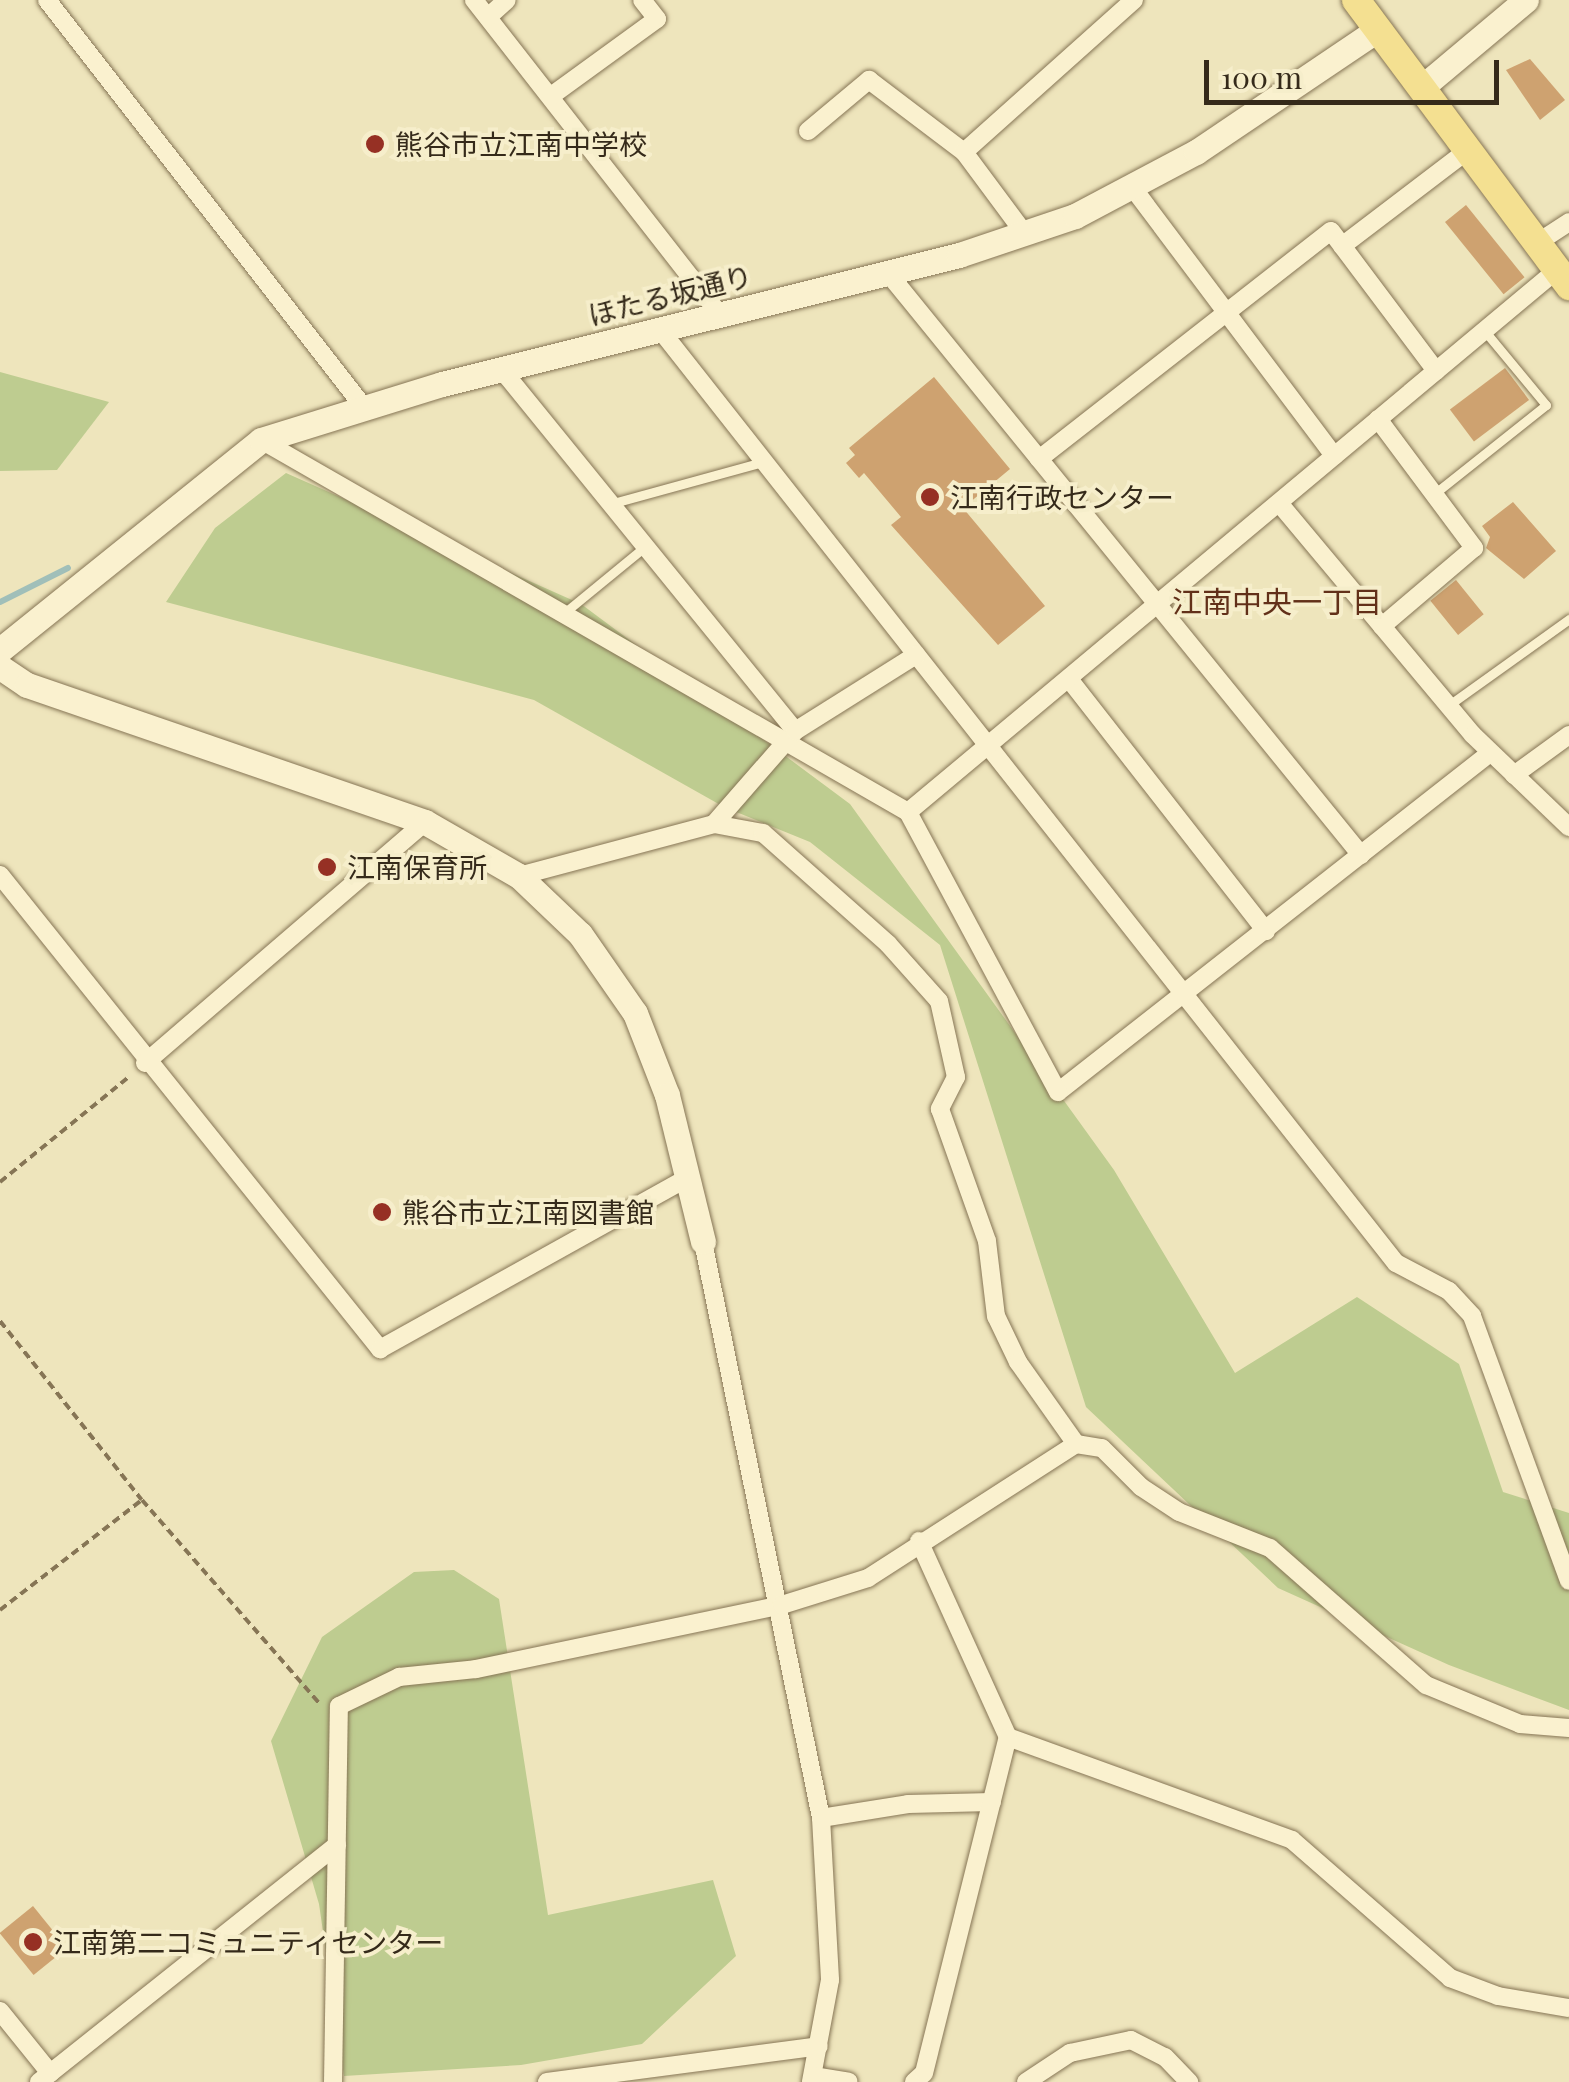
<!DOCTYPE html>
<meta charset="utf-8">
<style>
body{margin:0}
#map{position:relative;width:1569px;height:2082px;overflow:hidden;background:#eee5bc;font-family:"Playfair Display","Noto Sans JP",serif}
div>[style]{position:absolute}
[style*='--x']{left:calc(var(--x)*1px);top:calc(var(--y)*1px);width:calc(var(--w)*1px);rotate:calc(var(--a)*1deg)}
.green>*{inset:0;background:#becc90}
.stream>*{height:6px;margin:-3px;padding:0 3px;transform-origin:3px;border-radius:3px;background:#a0bfb9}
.building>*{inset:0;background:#cea270;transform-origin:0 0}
.path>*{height:4px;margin-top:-2px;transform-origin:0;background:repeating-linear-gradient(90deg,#867555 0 8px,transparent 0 13px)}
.roads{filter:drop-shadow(0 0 2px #867555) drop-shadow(0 0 2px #867555)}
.lane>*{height:9px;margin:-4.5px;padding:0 4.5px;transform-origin:4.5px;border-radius:4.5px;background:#faf1cf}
.street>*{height:18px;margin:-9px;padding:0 9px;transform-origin:9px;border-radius:9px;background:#faf1cf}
.secondary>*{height:25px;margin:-12.5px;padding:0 12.5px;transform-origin:12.5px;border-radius:12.5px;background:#faf1cf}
.primary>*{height:28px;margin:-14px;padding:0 14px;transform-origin:14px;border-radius:14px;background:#f4e091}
.dots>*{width:28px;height:28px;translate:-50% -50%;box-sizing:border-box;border:5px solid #f6eecb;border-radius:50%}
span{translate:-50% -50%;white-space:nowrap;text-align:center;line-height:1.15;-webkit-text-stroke:8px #f6eecb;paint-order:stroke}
.poi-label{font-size:28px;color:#352a1a}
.left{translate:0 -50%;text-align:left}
.street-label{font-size:28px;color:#352a1a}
.neighbourhood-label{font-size:30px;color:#623019}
.scale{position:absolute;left:1204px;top:60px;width:295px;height:45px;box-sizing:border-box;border:5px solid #352a1a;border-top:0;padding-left:12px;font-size:30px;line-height:35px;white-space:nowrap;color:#352a1a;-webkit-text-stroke:8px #f6eecb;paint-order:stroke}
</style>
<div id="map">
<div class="green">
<div style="clip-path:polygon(0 372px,109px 402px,57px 470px,0 471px)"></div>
<div style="clip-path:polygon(286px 473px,581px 604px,850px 804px,1114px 1170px,1235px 1373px,1357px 1297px,1459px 1364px,1503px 1492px,1569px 1513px,1569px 1710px,1449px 1665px,1278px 1588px,1086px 1407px,940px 945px,810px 842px,724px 807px,534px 700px,166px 602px,215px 528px)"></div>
<div style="clip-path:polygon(454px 1570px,499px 1599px,548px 1915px,713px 1880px,736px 1956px,642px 2044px,521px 2065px,344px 2076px,319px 1904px,271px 1741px,322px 1637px,414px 1572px)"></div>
</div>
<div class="stream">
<div style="--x:0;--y:602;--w:76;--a:-26.6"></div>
</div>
<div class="building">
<div style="clip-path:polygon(1530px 59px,1565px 100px,1540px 120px,1506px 70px)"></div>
<div style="left:1466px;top:205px;width:93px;height:27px;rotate:51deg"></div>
<div style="left:1505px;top:368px;width:40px;height:69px;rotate:53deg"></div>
<div style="clip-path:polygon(934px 377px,1010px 469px,963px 508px,1045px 606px,998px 645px,891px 525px,901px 517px,864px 473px,859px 478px,846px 463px,855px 455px,849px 448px)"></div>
<div style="clip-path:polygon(1513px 502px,1556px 551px,1524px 579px,1486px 548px,1490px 537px,1482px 526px)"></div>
<div style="left:1456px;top:580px;width:44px;height:33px;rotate:51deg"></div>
<div style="left:33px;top:1906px;width:54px;height:43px;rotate:51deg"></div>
</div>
<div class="path">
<div style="--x:0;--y:1182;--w:168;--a:-39.2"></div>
<div style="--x:0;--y:1321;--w:228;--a:51.6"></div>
<div style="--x:142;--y:1500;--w:271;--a:48.9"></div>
<div style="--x:0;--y:1610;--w:180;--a:-37.8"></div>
</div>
<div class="roads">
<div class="lane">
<div style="--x:1434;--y:494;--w:143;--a:-38.5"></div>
<div style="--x:1546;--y:405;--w:97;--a:-129.6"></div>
<div style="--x:610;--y:504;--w:159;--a:-15.4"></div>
<div style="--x:564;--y:613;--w:102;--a:-39.4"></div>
<div style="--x:1449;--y:705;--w:148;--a:-35.6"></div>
</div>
<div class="street">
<div style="--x:47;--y:0;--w:514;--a:52.11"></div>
<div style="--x:474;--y:0;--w:396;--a:52"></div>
<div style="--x:488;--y:17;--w:25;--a:-42"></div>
<div style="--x:551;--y:96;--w:131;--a:-36"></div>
<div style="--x:657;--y:19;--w:24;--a:-128"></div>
<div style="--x:808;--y:131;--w:80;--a:-39.9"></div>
<div style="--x:869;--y:80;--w:119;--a:37.2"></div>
<div style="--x:964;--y:152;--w:102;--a:53.4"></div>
<div style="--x:964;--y:152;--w:228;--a:-41.8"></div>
<div style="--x:1133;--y:188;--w:335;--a:53.1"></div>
<div style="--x:1537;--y:243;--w:38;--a:-33"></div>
<div style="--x:1342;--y:246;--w:158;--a:-37.3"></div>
<div style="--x:888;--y:273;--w:750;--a:50.9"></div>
<div style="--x:658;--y:327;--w:1192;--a:51.75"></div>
<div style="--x:1396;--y:1263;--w:60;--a:27.8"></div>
<div style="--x:1449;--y:1291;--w:34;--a:47"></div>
<div style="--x:1472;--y:1316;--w:282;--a:69.9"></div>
<div style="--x:502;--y:370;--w:465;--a:50.9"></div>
<div style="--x:1378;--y:419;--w:161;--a:53.3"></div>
<div style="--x:1474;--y:548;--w:121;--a:139.7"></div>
<div style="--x:261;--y:440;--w:746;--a:29.9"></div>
<div style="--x:1039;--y:459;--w:370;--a:-38"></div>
<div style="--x:1331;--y:231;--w:175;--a:53.1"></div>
<div style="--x:1279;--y:503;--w:302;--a:50.1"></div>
<div style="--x:1473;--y:735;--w:133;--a:43.8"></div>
<div style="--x:1069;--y:679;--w:320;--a:52"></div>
<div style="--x:1490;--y:753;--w:549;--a:141.88"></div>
<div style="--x:1058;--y:1092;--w:318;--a:-118.2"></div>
<div style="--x:908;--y:812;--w:846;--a:-39.87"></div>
<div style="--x:1514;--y:775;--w:68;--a:-36"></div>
<div style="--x:714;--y:824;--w:123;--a:-48.9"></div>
<div style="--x:795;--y:731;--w:143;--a:-32.1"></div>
<div style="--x:0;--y:875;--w:608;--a:51.28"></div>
<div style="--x:380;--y:1349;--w:350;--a:-29.1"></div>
<div style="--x:519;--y:876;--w:202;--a:-14.9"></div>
<div style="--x:714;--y:824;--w:50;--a:10.4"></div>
<div style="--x:763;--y:833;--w:167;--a:41.6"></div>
<div style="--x:888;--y:944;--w:76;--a:48.2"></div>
<div style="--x:939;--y:1001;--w:78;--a:77.4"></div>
<div style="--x:956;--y:1077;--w:36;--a:117"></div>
<div style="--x:940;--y:1109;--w:140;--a:70.4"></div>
<div style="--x:987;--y:1241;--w:76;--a:83.2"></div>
<div style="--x:996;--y:1316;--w:51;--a:64.4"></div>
<div style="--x:1018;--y:1362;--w:100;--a:54.7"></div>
<div style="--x:145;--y:1063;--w:369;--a:-40.7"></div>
<div style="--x:703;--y:1242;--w:588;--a:78.42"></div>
<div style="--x:821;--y:1818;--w:162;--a:86.8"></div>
<div style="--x:830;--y:1980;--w:104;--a:100.6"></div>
<div style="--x:919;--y:1541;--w:215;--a:65.6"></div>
<div style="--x:1008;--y:1737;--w:302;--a:19.9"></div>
<div style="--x:1292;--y:1840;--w:210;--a:41.1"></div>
<div style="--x:1450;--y:1978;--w:51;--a:20.6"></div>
<div style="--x:1498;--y:1996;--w:72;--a:9.6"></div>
<div style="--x:821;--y:1818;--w:88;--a:-9.1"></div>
<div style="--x:908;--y:1804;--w:84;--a:-1.4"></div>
<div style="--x:0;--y:2011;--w:80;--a:51.1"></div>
<div style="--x:813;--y:2076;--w:36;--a:9"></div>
<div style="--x:39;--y:2082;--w:381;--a:-38.5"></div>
<div style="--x:333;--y:2082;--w:376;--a:-89.1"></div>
<div style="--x:339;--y:1706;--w:67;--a:-25.8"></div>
<div style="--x:399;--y:1677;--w:77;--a:-5.9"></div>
<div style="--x:476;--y:1669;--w:313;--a:-11.8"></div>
<div style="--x:782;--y:1605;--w:90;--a:-17.4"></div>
<div style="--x:868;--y:1578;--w:247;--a:-32.8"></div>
<div style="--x:1076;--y:1444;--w:26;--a:9"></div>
<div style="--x:1102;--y:1448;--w:55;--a:45"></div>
<div style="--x:1141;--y:1487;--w:45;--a:33.3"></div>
<div style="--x:1179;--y:1512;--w:98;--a:21.6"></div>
<div style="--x:1270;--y:1548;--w:208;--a:41.3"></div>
<div style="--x:1426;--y:1685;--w:102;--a:22.5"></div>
<div style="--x:1520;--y:1724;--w:49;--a:4.7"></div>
<div style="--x:547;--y:2082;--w:274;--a:-7.5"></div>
<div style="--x:914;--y:2082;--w:13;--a:-42"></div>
<div style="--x:924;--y:2073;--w:346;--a:-76"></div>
<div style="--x:1026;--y:2082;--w:53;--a:-33.4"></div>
<div style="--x:1070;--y:2053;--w:62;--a:-12"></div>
<div style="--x:1131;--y:2040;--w:38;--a:27"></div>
<div style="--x:1165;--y:2057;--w:35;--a:46"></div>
</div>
<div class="secondary">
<div style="--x:1421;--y:88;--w:137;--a:-40"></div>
<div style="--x:0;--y:650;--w:335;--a:-38.8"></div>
<div style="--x:261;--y:440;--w:189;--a:-17.2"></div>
<div style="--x:442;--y:384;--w:533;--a:-14.01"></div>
<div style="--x:959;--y:255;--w:122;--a:-18.6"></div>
<div style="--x:1075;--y:216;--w:137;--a:-27.9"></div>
<div style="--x:1196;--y:152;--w:218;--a:-34"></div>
<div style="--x:0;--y:667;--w:32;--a:34"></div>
<div style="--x:27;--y:685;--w:421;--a:19"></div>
<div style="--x:425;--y:822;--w:108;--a:29.9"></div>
<div style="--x:519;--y:876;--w:84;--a:43.6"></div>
<div style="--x:580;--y:934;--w:96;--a:55.2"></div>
<div style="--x:635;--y:1013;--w:88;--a:68.7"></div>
<div style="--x:667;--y:1095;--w:151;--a:76.2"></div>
</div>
<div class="primary">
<div style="--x:1356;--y:0;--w:357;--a:53.3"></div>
</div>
</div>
<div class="dots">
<div style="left:375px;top:144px;background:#963024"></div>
<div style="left:930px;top:497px;background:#963024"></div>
<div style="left:327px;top:867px;background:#963024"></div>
<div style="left:382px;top:1212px;background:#963024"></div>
<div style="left:33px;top:1942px;background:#963024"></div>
</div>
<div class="poi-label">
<span class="left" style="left:395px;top:144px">熊谷市立江南中学校</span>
<span class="left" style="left:950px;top:497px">江南行政センター</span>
<span class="left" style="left:347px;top:867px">江南保育所</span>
<span class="left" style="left:402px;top:1212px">熊谷市立江南図書館</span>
<span class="left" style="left:53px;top:1942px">江南第二コミュニティセンター</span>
</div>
<div class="street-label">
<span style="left:670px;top:295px;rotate:-14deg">ほたる坂通り</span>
</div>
<div class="neighbourhood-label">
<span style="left:1277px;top:601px">江南中央一丁目</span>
</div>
<div class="scale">100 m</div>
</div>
